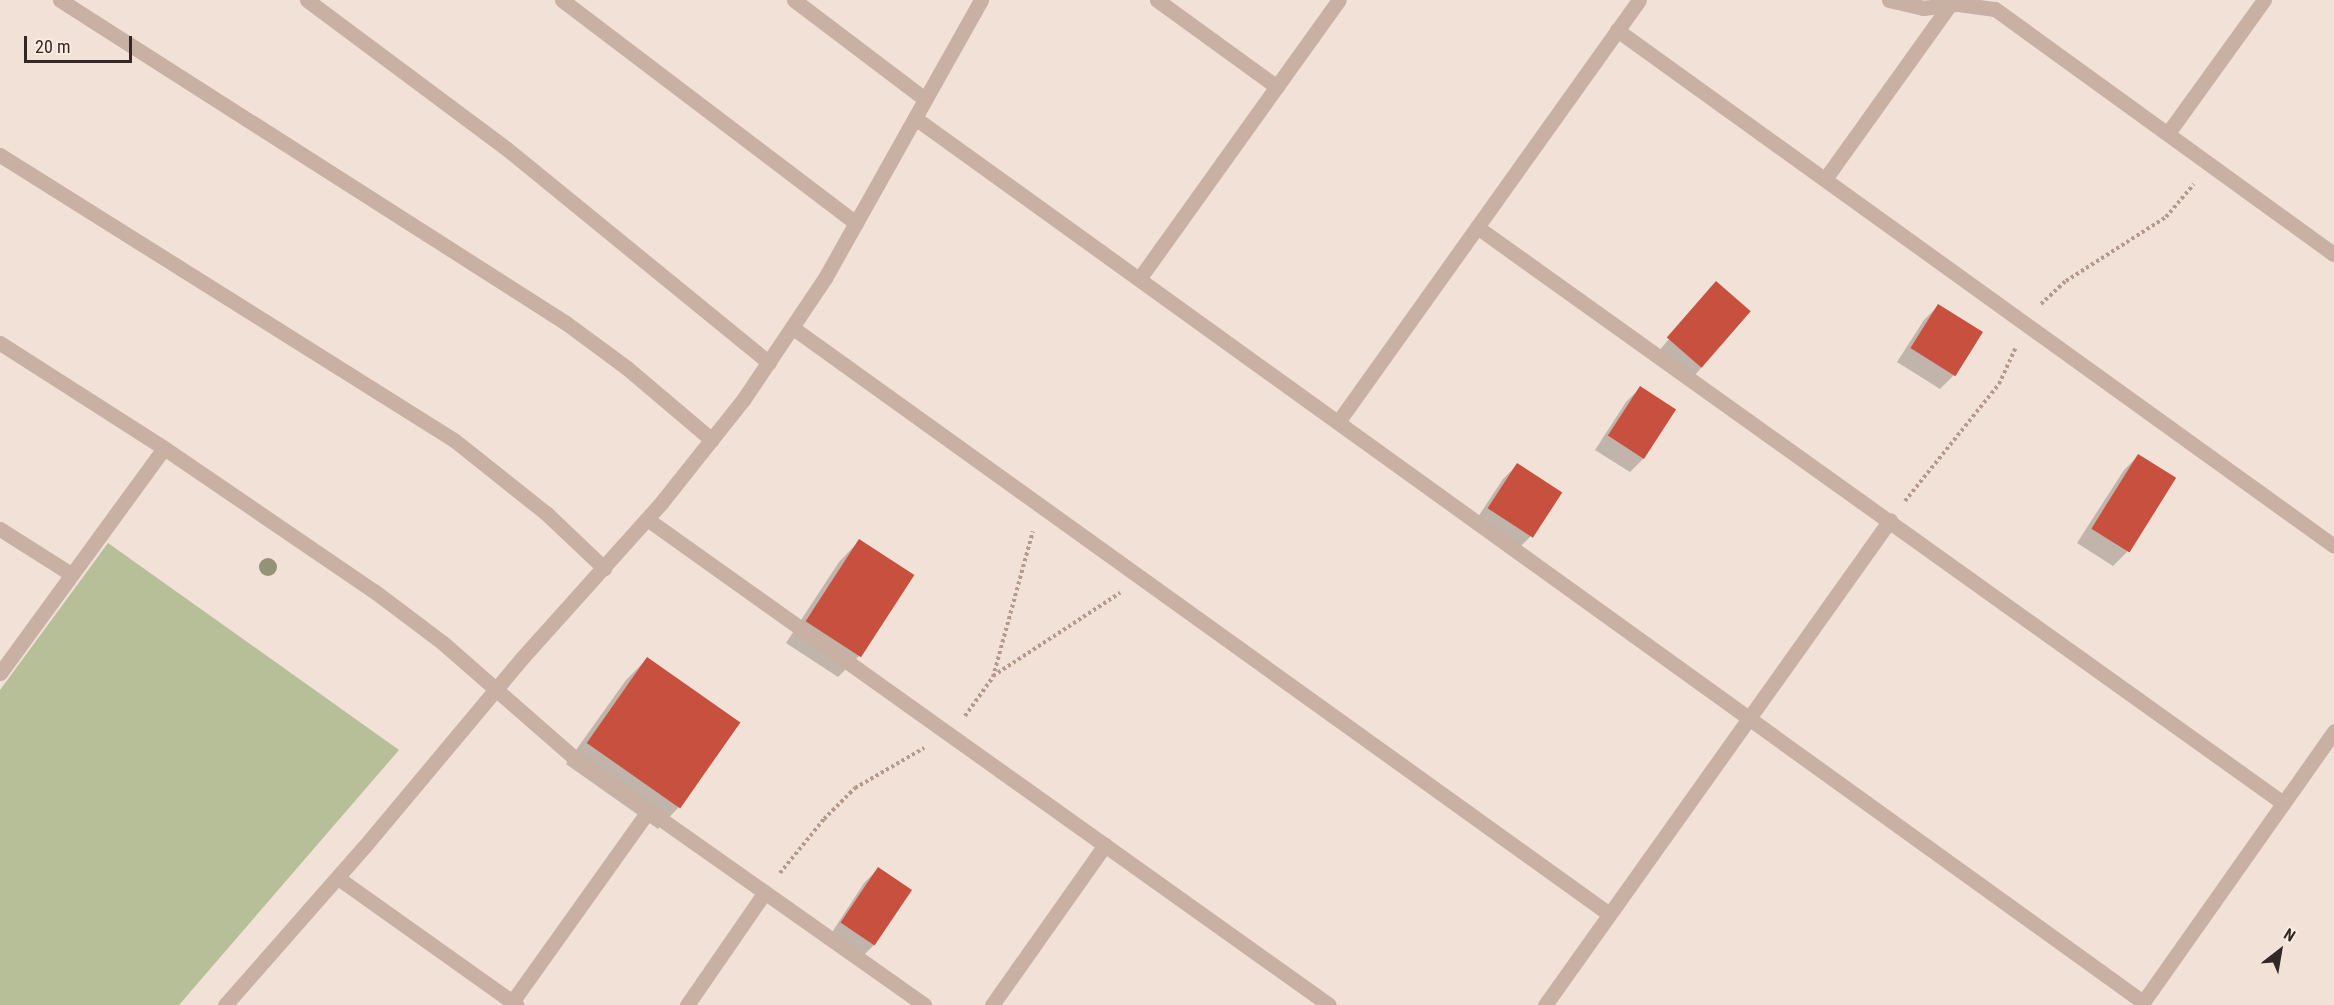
<!DOCTYPE html>
<style>
body{margin:0}
#map{position:relative;width:2334px;height:1005px;overflow:hidden;background:#f1e1d6;font-family:"Roboto Condensed",sans-serif}
div>[style]{position:absolute}
[style*='--x']{left:calc(var(--x)*1px);top:calc(var(--y)*1px);width:calc(var(--w)*1px);rotate:calc(var(--a)*1deg)}
.green>*{inset:0;background:#b6bf97}
.shadow>*{inset:0;background:#0003;transform-origin:0 0}
.building>*{inset:0;background:#c7513e;transform-origin:0 0}
.path>*{height:4px;margin-top:-2px;transform-origin:0;background:repeating-linear-gradient(90deg,#b49a8d 0 3px,transparent 0 6px)}
.minor>*{height:15px;margin:-7.5px;padding:0 7.5px;transform-origin:7.5px;border-radius:7.5px;background:#c8b0a3}
.trees>*{width:18px;height:18px;margin:-9px;border-radius:50%;background:#949277}
span{translate:-50% -50%;white-space:nowrap;text-align:center;line-height:1.15;-webkit-text-stroke:4.5px #f9ece2;paint-order:stroke}
.north{position:absolute;left:2250px;top:921px;width:60px;height:60px;-webkit-text-stroke:4px #f9ece2;paint-order:stroke;rotate:31deg;font-size:16px;font-weight:700;line-height:24px;text-align:center;color:#332825}
.north::after{content:'';display:block;margin:auto;width:21px;height:27px;background:#332825;clip-path:polygon(50% 0,100% 100%,50% 72%,0 100%)}
.scale{position:absolute;left:24px;top:36px;width:108px;height:27px;box-sizing:border-box;border:3px solid #332825;border-top:0;padding-left:8px;font-size:18px;line-height:21px;white-space:nowrap;color:#332825;-webkit-text-stroke:4px #f9ece2;paint-order:stroke}
</style>
<div id="map">
<div class="green">
<div style="clip-path:polygon(108px 543px,399px 750px,179px 1005px,0 1005px,0 690px)"></div>
</div>
<div class="shadow">
<div style="left:1716px;top:283px;width:43px;height:93px;rotate:40deg"></div>
<div style="clip-path:polygon(1938px 306px,1954px 375px,1940px 389px,1897px 362px,1924px 320px)"></div>
<div style="clip-path:polygon(1640px 388px,1644px 458px,1630px 472px,1595px 450px,1626px 402px)"></div>
<div style="clip-path:polygon(2138px 456px,2174px 479px,2127px 552px,2113px 566px,2077px 543px,2124px 470px)"></div>
<div style="clip-path:polygon(1517px 465px,1560px 493px,1530px 537px,1516px 551px,1474px 523px,1503px 479px)"></div>
<div style="clip-path:polygon(859px 541px,912px 575px,859px 656px,838px 677px,786px 643px,839px 562px)"></div>
<div style="clip-path:polygon(647px 659px,678px 808px,658px 829px,566px 764px,626px 680px)"></div>
<div style="clip-path:polygon(878px 869px,910px 890px,875px 944px,861px 958px,829px 937px,864px 883px)"></div>
</div>
<div class="building">
<div style="left:1716px;top:281px;width:46px;height:75px;rotate:41deg"></div>
<div style="left:1938px;top:304px;width:53px;height:52px;rotate:32deg"></div>
<div style="left:1640px;top:386px;width:43px;height:59px;rotate:33deg"></div>
<div style="left:2138px;top:454px;width:45px;height:88px;rotate:32deg"></div>
<div style="left:1517px;top:463px;width:54px;height:54px;rotate:33deg"></div>
<div style="left:859px;top:539px;width:66px;height:98px;rotate:33deg"></div>
<div style="left:647px;top:657px;width:114px;height:105px;rotate:35deg"></div>
<div style="left:878px;top:867px;width:41px;height:67px;rotate:34deg"></div>
</div>
<div class="path">
<div style="--x:2041;--y:304;--w:34;--a:-43"></div>
<div style="--x:2066;--y:281;--w:119;--a:-32.6"></div>
<div style="--x:2166;--y:217;--w:43;--a:-49.7"></div>
<div style="--x:1905;--y:501;--w:150;--a:-51.2"></div>
<div style="--x:1999;--y:384;--w:41;--a:-65.3"></div>
<div style="--x:993;--y:676;--w:152;--a:-33.2"></div>
<div style="--x:965;--y:716;--w:48;--a:-54.3"></div>
<div style="--x:993;--y:677;--w:151;--a:-74.7"></div>
<div style="--x:780;--y:873;--w:70;--a:-50.8"></div>
<div style="--x:824;--y:819;--w:44;--a:-45"></div>
<div style="--x:855;--y:788;--w:80;--a:-30.1"></div>
</div>
<div class="minor">
<div style="--x:60;--y:0;--w:600;--a:32.55"></div>
<div style="--x:566;--y:323;--w:76;--a:36.4"></div>
<div style="--x:627;--y:368;--w:111;--a:40.3"></div>
<div style="--x:307;--y:0;--w:249;--a:36.7"></div>
<div style="--x:507;--y:149;--w:338;--a:39.2"></div>
<div style="--x:562;--y:0;--w:369;--a:37.2"></div>
<div style="--x:794;--y:0;--w:164;--a:37.1"></div>
<div style="--x:1157;--y:0;--w:148;--a:35.9"></div>
<div style="--x:1889;--y:0;--w:35;--a:13"></div>
<div style="--x:1923;--y:8;--w:35;--a:-7"></div>
<div style="--x:1958;--y:4;--w:37;--a:8"></div>
<div style="--x:1995;--y:9;--w:418;--a:35.9"></div>
<div style="--x:1617;--y:30;--w:883;--a:35.74"></div>
<div style="--x:915;--y:118;--w:1513;--a:35.75"></div>
<div style="--x:2168;--y:133;--w:164;--a:-54.2"></div>
<div style="--x:0;--y:155;--w:536;--a:32.12"></div>
<div style="--x:454;--y:440;--w:119;--a:38.5"></div>
<div style="--x:547;--y:514;--w:79;--a:43.5"></div>
<div style="--x:1825;--y:179;--w:220;--a:-54.4"></div>
<div style="--x:1477;--y:227;--w:991;--a:35.55"></div>
<div style="--x:1139;--y:279;--w:343;--a:-54.4"></div>
<div style="--x:793;--y:328;--w:1005;--a:35.68"></div>
<div style="--x:0;--y:343;--w:195;--a:32.6"></div>
<div style="--x:164;--y:448;--w:254;--a:34.3"></div>
<div style="--x:374;--y:591;--w:86;--a:37"></div>
<div style="--x:443;--y:643;--w:173;--a:41.2"></div>
<div style="--x:573;--y:757;--w:430;--a:35.2"></div>
<div style="--x:1338;--y:422;--w:518;--a:-54.5"></div>
<div style="--x:647;--y:519;--w:837;--a:35.47"></div>
<div style="--x:0;--y:529;--w:84;--a:32.4"></div>
<div style="--x:0;--y:673;--w:278;--a:-53.9"></div>
<div style="--x:338;--y:878;--w:219;--a:35.4"></div>
<div style="--x:512;--y:1002;--w:236;--a:-54.5"></div>
<div style="--x:225;--y:1005;--w:210;--a:-48.7"></div>
<div style="--x:364;--y:847;--w:246;--a:-50.1"></div>
<div style="--x:522;--y:658;--w:208;--a:-48.1"></div>
<div style="--x:661;--y:503;--w:132;--a:-51.5"></div>
<div style="--x:743;--y:400;--w:147;--a:-56.1"></div>
<div style="--x:825;--y:278;--w:319;--a:-60.7"></div>
<div style="--x:687;--y:1005;--w:137;--a:-55.4"></div>
<div style="--x:992;--y:1005;--w:196;--a:-54.8"></div>
<div style="--x:1545;--y:1005;--w:595;--a:-54.57"></div>
<div style="--x:2141;--y:1005;--w:335;--a:-54.8"></div>
</div>
<div class="trees">
<div style="left:268px;top:567px"></div>
</div>
<div class="north">N</div>
<div class="scale">20 m</div>
</div>
